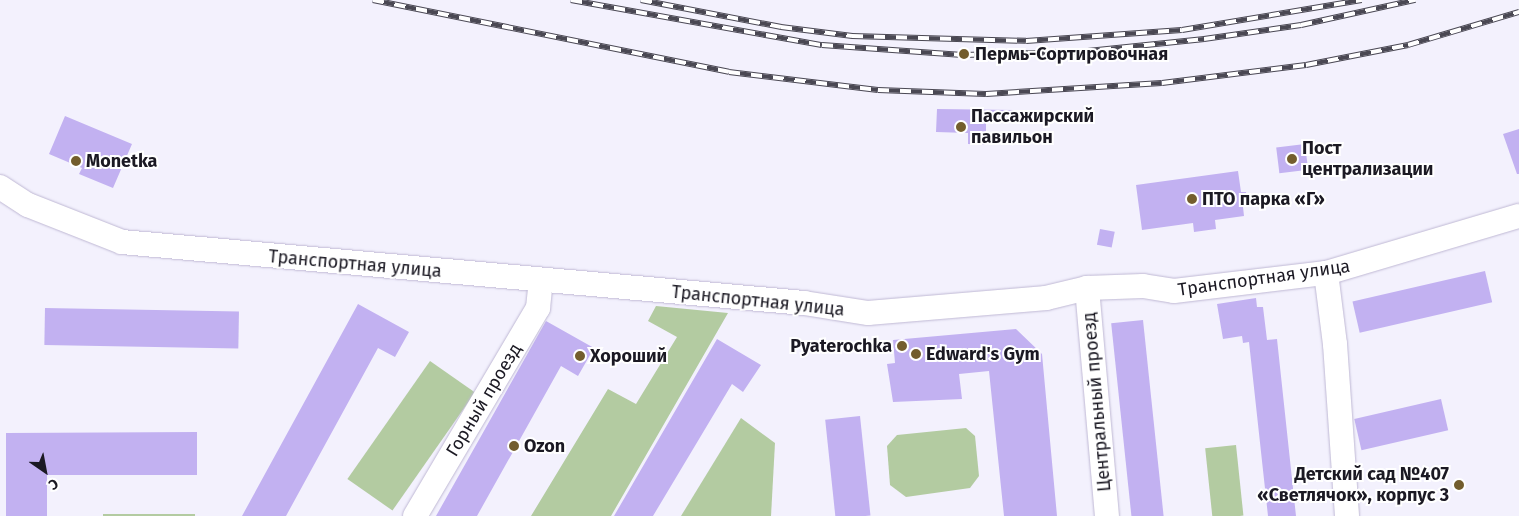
<!DOCTYPE html>
<meta charset="utf-8">
<style>
body{margin:0}
#map{position:relative;width:1519px;height:516px;overflow:hidden;background:#f3f1fd;font-family:"Fira Sans",sans-serif}
div>[style]{position:absolute}
[style*='--x']{left:calc(var(--x)*1px);top:calc(var(--y)*1px);width:calc(var(--w)*1px);rotate:calc(var(--a)*1deg)}
.green>*{inset:0;background:#b3cba1;transform-origin:0 0}
.building>*{inset:0;background:#c2b1f1;transform-origin:0 0}
.roads{filter:drop-shadow(0 0 1px #bfb8d4) drop-shadow(0 0 1px #bfb8d4)}
.minor>*{height:24px;margin:-12px;padding:0 12px;transform-origin:12px;border-radius:12px;background:#fff}
.rail>*{height:5.5px;margin-top:-2.75px;transform-origin:0;background:repeating-linear-gradient(90deg,#fff 0 11px,#4a4853 0 22px);box-sizing:border-box;border-block:1px solid #4a4853}
.dots>*{width:14px;height:14px;translate:-50% -50%;box-sizing:border-box;border:2px solid #fff;border-radius:50%}
span{translate:-50% -50%;white-space:nowrap;text-align:center;line-height:1.15;-webkit-text-stroke:4px #fff;paint-order:stroke}
.poi-label{font-size:18px;color:#1b1923;font-weight:700}
.left{translate:0 -50%;text-align:left}
.right{translate:-100% -50%;text-align:right}
.street-label{font-size:18px;color:#1b1923}
.north{position:absolute;left:20px;top:446px;width:50px;height:50px;-webkit-text-stroke:4px #fff;paint-order:stroke;rotate:147deg;font-size:14px;font-weight:700;line-height:20px;text-align:center;color:#1b1923}
.north::after{content:'';display:block;margin:auto;width:18px;height:22px;background:#1b1923;clip-path:polygon(50% 0,100% 100%,50% 72%,0 100%)}
</style>
<div id="map">
<div class="green">
<div style="clip-path:polygon(656px 306px,728px 313px,611px 516px,531px 516px,608px 389px,636px 404px,677px 337px,648px 321px)"></div>
<div style="left:430px;top:361px;width:55px;height:144px;rotate:35deg"></div>
<div style="clip-path:polygon(741px 418px,775px 443px,771px 516px,681px 516px)"></div>
<div style="clip-path:polygon(966px 428px,975px 436px,979px 476px,970px 488px,906px 497px,890px 485px,887px 446px,897px 435px)"></div>
<div style="left:1236px;top:445px;width:71px;height:31px;rotate:84deg"></div>
<div style="left:103px;top:514px;width:92px;height:2px"></div>
</div>
<div class="building">
<div style="clip-path:polygon(937px 109px,1014px 110px,1014px 121px,986px 122px,986px 145px,968px 144px,968px 133px,936px 132px)"></div>
<div style="clip-path:polygon(65px 116px,132px 144px,113px 188px,79px 174px,82px 168px,49px 154px)"></div>
<div style="clip-path:polygon(1519px 129px,1519px 174px,1517px 174px,1503px 134px)"></div>
<div style="left:1305px;top:144px;width:26px;height:29px;rotate:83deg"></div>
<div style="clip-path:polygon(1238px 171px,1241px 192px,1246px 192px,1248px 206px,1243px 207px,1244px 216px,1215px 220px,1216px 229px,1194px 232px,1193px 223px,1142px 230px,1136px 185px)"></div>
<div style="left:1100px;top:229px;width:15px;height:16px;rotate:11deg"></div>
<div style="left:1485px;top:271px;width:32px;height:136px;rotate:77deg"></div>
<div style="clip-path:polygon(1256px 298px,1257px 307px,1263px 307px,1267px 340px,1277px 339px,1296px 516px,1268px 516px,1249px 342px,1243px 343px,1242px 336px,1223px 339px,1217px 304px)"></div>
<div style="clip-path:polygon(358px 304px,409px 332px,395px 357px,378px 348px,286px 516px,242px 516px)"></div>
<div style="left:45px;top:308px;width:194px;height:37px;rotate:1deg"></div>
<div style="left:1143px;top:320px;width:197px;height:32px;rotate:84deg"></div>
<div style="clip-path:polygon(546px 321px,594px 348px,578px 376px,561px 366px,477px 516px,436px 516px)"></div>
<div style="clip-path:polygon(1016px 329px,1042px 354px,1057px 516px,1004px 516px,989px 371px,959px 374px,962px 399px,893px 402px,887px 364px,895px 363px,893px 340px)"></div>
<div style="clip-path:polygon(717px 339px,761px 365px,743px 392px,732px 384px,653px 516px,614px 516px)"></div>
<div style="left:1441px;top:399px;width:32px;height:89px;rotate:77deg"></div>
<div style="left:860px;top:416px;width:100px;height:35px;rotate:84deg"></div>
<div style="clip-path:polygon(197px 432px,197px 475px,47px 475px,47px 516px,6px 516px,6px 433px)"></div>
</div>
<div class="roads">
<div class="minor">
<div style="--x:0;--y:187;--w:33;--a:33"></div>
<div style="--x:28;--y:205;--w:101;--a:21.5"></div>
<div style="--x:122;--y:242;--w:685;--a:5.11"></div>
<div style="--x:804;--y:303;--w:65;--a:8.9"></div>
<div style="--x:868;--y:313;--w:179;--a:-4.8"></div>
<div style="--x:1046;--y:298;--w:42;--a:-13.7"></div>
<div style="--x:1087;--y:288;--w:56;--a:-2"></div>
<div style="--x:1143;--y:286;--w:31;--a:9"></div>
<div style="--x:1174;--y:291;--w:153;--a:-6.8"></div>
<div style="--x:1326;--y:273;--w:201;--a:-16.5"></div>
<div style="--x:1326;--y:273;--w:72;--a:82.8"></div>
<div style="--x:1335;--y:344;--w:172;--a:86"></div>
<div style="--x:1087;--y:288;--w:229;--a:85"></div>
<div style="--x:415;--y:516;--w:242;--a:-59.4"></div>
<div style="--x:538;--y:308;--w:28;--a:-84"></div>
</div>
</div>
<div class="rail">
<div style="--x:373;--y:0;--w:363;--a:11.4"></div>
<div style="--x:729;--y:72;--w:150;--a:6.9"></div>
<div style="--x:878;--y:90;--w:108;--a:2.1"></div>
<div style="--x:986;--y:94;--w:176;--a:-3.6"></div>
<div style="--x:1162;--y:83;--w:145;--a:-7.1"></div>
<div style="--x:1306;--y:65;--w:104;--a:-11.1"></div>
<div style="--x:1408;--y:45;--w:116;--a:-16.6"></div>
<div style="--x:571;--y:0;--w:255;--a:10.2"></div>
<div style="--x:822;--y:45;--w:141;--a:4.1"></div>
<div style="--x:963;--y:55;--w:115;--a:-1.5"></div>
<div style="--x:1078;--y:52;--w:127;--a:-5.9"></div>
<div style="--x:1204;--y:39;--w:98;--a:-8.2"></div>
<div style="--x:1301;--y:25;--w:117;--a:-12.4"></div>
<div style="--x:641;--y:0;--w:143;--a:10.9"></div>
<div style="--x:781;--y:27;--w:72;--a:7.2"></div>
<div style="--x:852;--y:36;--w:174;--a:1.6"></div>
<div style="--x:1026;--y:41;--w:156;--a:-4"></div>
<div style="--x:1182;--y:30;--w:182;--a:-9.5"></div>
</div>
<div class="dots">
<div style="left:964px;top:54px;background:#735d2d"></div>
<div style="left:961px;top:127px;background:#735d2d"></div>
<div style="left:1292px;top:159px;background:#735d2d"></div>
<div style="left:76px;top:161px;background:#735d2d"></div>
<div style="left:1192px;top:199px;background:#735d2d"></div>
<div style="left:902px;top:346px;background:#735d2d"></div>
<div style="left:916px;top:354px;background:#735d2d"></div>
<div style="left:580px;top:356px;background:#735d2d"></div>
<div style="left:514px;top:446px;background:#735d2d"></div>
<div style="left:1459px;top:485px;background:#735d2d"></div>
</div>
<div class="poi-label">
<span class="left" style="left:975px;top:54px">Пермь-Сортировочная</span>
<span class="left" style="left:971px;top:127px">Пассажирский<br>павильон</span>
<span class="left" style="left:1302px;top:159px">Пост<br>централизации</span>
<span class="left" style="left:86px;top:161px">Monetka</span>
<span class="left" style="left:1202px;top:199px">ПТО парка «Г»</span>
<span class="right" style="left:892px;top:346px">Pyaterochka</span>
<span class="left" style="left:926px;top:354px">Edward's Gym</span>
<span class="left" style="left:590px;top:356px">Хороший</span>
<span class="left" style="left:524px;top:446px">Ozon</span>
<span class="right" style="left:1449px;top:485px">Детский сад №407<br>«Светлячок», корпус 3</span>
</div>
<div class="street-label">
<span style="left:355px;top:264px;rotate:5deg">Транспортная улица</span>
<span style="left:1264px;top:278px;rotate:-8deg">Транспортная улица</span>
<span style="left:758px;top:301px;rotate:6deg">Транспортная улица</span>
<span style="left:484px;top:400px;rotate:-59deg">Горный проезд</span>
<span style="left:1097px;top:402px;rotate:-95deg">Центральный проезд</span>
</div>
<div class="north">С</div>
</div>
